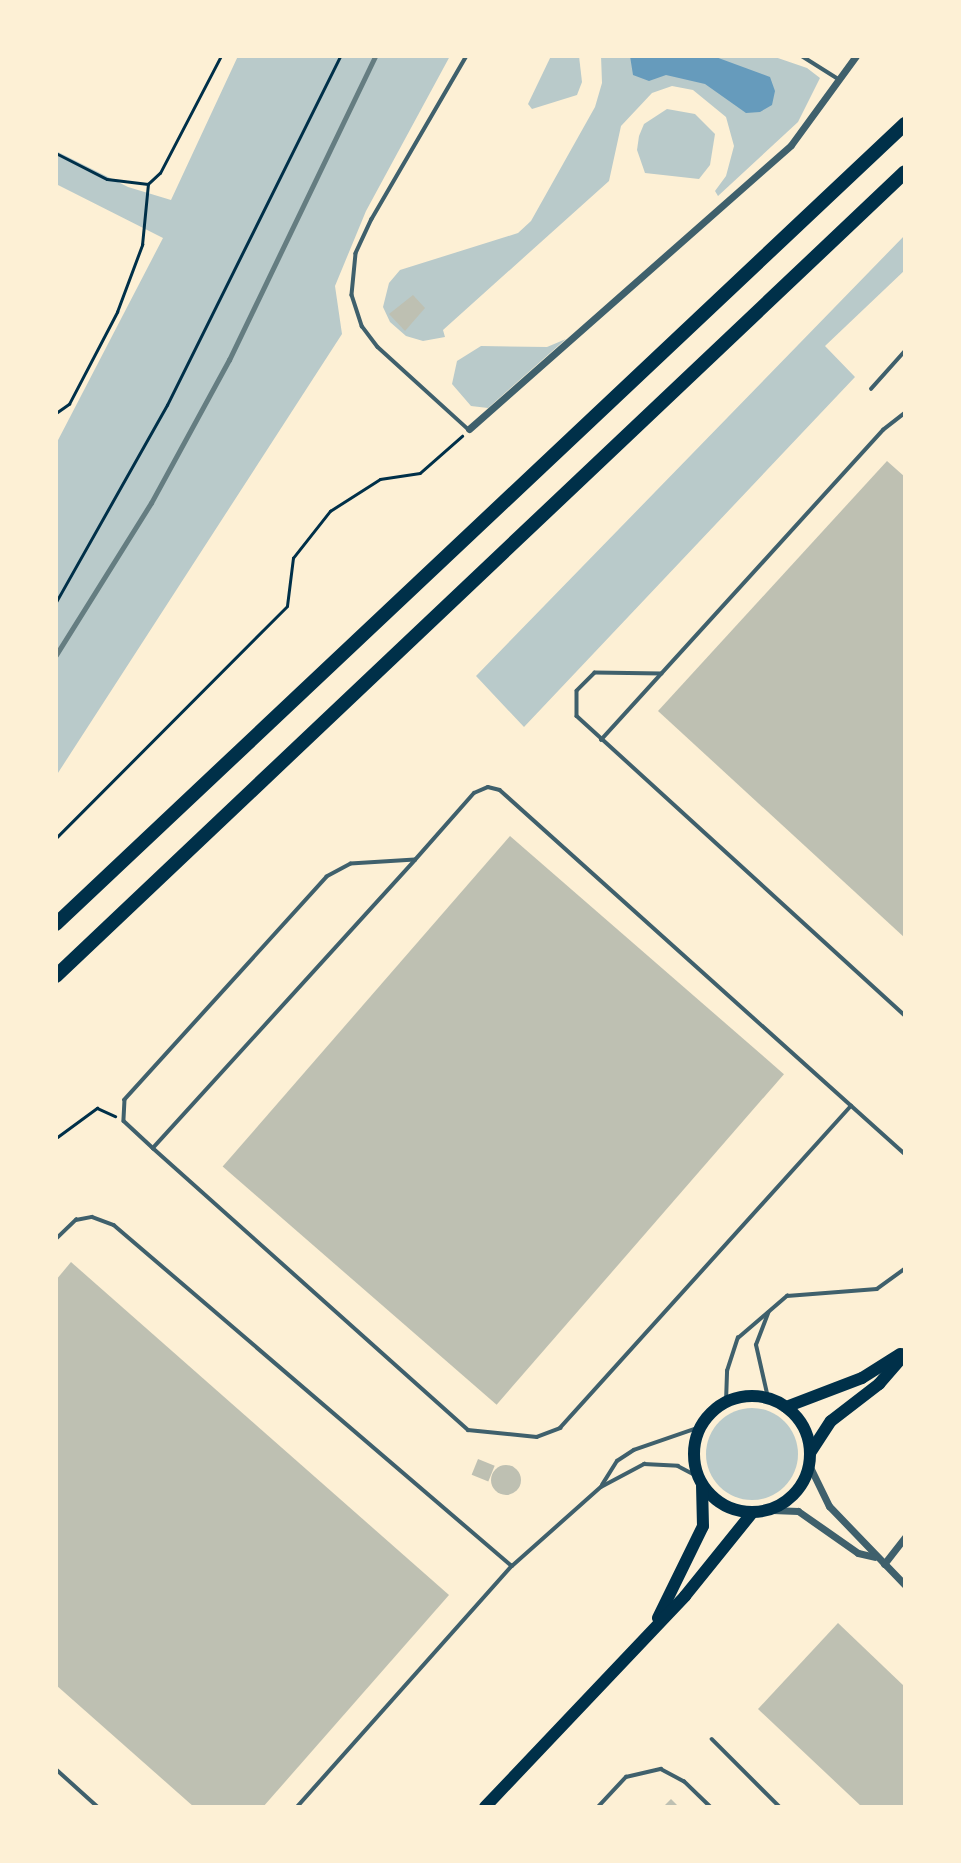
<!DOCTYPE html>
<style>
body{margin:0}
#map{position:relative;width:961px;height:1863px;overflow:hidden;background:#fdf0d5;font-family:"Asap Condensed",sans-serif}
div>[style]{position:absolute}
[style*='--x']{left:calc(var(--x)*1px);top:calc(var(--y)*1px);width:calc(var(--w)*1px);rotate:calc(var(--a)*1deg)}
.green>*{inset:0;background:#b9caca}
.round{border-radius:50%}
.water>*{inset:0;background:#669bbc}
.building>*{inset:0;background:#bec0b2;transform-origin:0 0}
.path>*{height:2.5px;margin:-1.25px;padding:0 1.25px;transform-origin:1.25px;border-radius:1.25px;background:#003049}
.service>*{height:3.5px;margin:-1.75px;padding:0 1.75px;transform-origin:1.75px;border-radius:1.75px;background:#3f606c}
.minor>*{height:7px;margin:-3.5px;padding:0 3.5px;transform-origin:3.5px;border-radius:3.5px;background:#3f606c}
.primary>*{height:12px;margin:-6px;padding:0 6px;transform-origin:6px;border-radius:6px;background:#003049}
.primary>.ring{margin:-6px;padding:0;box-sizing:content-box;background:none;border:12px solid #003049;border-radius:50%}
.motorway>*{height:14px;margin:-7px;padding:0 7px;transform-origin:7px;border-radius:7px;background:#003049}
.rail>*{height:4.5px;margin:-2.25px;padding:0 2.25px;transform-origin:2.25px;border-radius:2.25px;background:#657d81}
span{translate:-50% -50%;white-space:nowrap;text-align:center;line-height:1.15;-webkit-text-stroke:5px #fdf0d5;paint-order:stroke}
.frame{position:absolute;inset:0;border:58px solid #fdf0d5;pointer-events:none}
</style>
<div id="map">
<div class="green">
<div style="clip-path:polygon(238px 56px,450px 56px,366px 211px,335px 286px,342px 334px,56px 776px,56px 444px,163px 238px,56px 184px,56px 151px,128px 187px,171px 200px)"></div>
<div style="clip-path:polygon(551px 56px,579px 56px,582px 82px,577px 95px,532px 109px,528px 104px)"></div>
<div style="clip-path:polygon(601px 56px,772px 56px,807px 68px,820px 78px,798px 122px,718px 196px,715px 191px,726px 176px,734px 146px,726px 117px,693px 90px,672px 86px,652px 93px,621px 126px,609px 181px,443px 330px,445px 337px,423px 341px,406px 336px,390px 322px,383px 307px,389px 283px,400px 270px,518px 233px,531px 221px,595px 107px,602px 83px)"></div>
<div style="clip-path:polygon(667px 109px,695px 114px,715px 134px,710px 165px,699px 179px,645px 173px,637px 150px,639px 136px,644px 124px)"></div>
<div style="clip-path:polygon(905px 235px,905px 270px,825px 346px,855px 377px,524px 727px,476px 676px)"></div>
<div style="clip-path:polygon(566px 339px,488px 408px,471px 406px,452px 384px,457px 361px,481px 346px,547px 347px)"></div>
<div class="round" style="left:706px;top:1408px;width:92px;height:92px"></div>
</div>
<div class="water">
<div style="clip-path:polygon(630px 56px,713px 56px,770px 77px,775px 91px,772px 105px,760px 112px,746px 113px,705px 84px,666px 75px,649px 81px,633px 75px)"></div>
</div>
<div class="building">
<div style="clip-path:polygon(413px 295px,425px 308px,405px 331px,389px 314px)"></div>
<div style="clip-path:polygon(887px 461px,905px 477px,905px 938px,658px 711px)"></div>
<div style="left:510px;top:836px;width:363px;height:438px;rotate:41deg"></div>
<div style="clip-path:polygon(71px 1262px,449px 1595px,263px 1807px,194px 1807px,56px 1685px,56px 1280px)"></div>
<div style="left:478px;top:1459px;width:18px;height:17px;rotate:22deg"></div>
<div class="round" style="left:491px;top:1465px;width:30px;height:30px"></div>
<div style="clip-path:polygon(838px 1623px,905px 1687px,905px 1807px,862px 1807px,758px 1709px)"></div>
<div style="clip-path:polygon(671px 1799px,679px 1807px,663px 1807px)"></div>
</div>
<div class="path">
<div style="--x:56;--y:153;--w:57;--a:27"></div>
<div style="--x:107;--y:179;--w:41;--a:7"></div>
<div style="--x:148;--y:184;--w:16;--a:-43"></div>
<div style="--x:160;--y:173;--w:132;--a:-62.5"></div>
<div style="--x:56;--y:413;--w:16;--a:-35"></div>
<div style="--x:69;--y:404;--w:104;--a:-62.4"></div>
<div style="--x:117;--y:312;--w:72;--a:-69.5"></div>
<div style="--x:142;--y:245;--w:61;--a:-84.4"></div>
<div style="--x:56;--y:602;--w:226;--a:-60.6"></div>
<div style="--x:167;--y:405;--w:390;--a:-63.6"></div>
<div style="--x:56;--y:838;--w:327;--a:-45.1"></div>
<div style="--x:287;--y:606;--w:48;--a:-82.9"></div>
<div style="--x:293;--y:558;--w:60;--a:-51.8"></div>
<div style="--x:330;--y:511;--w:59;--a:-32.6"></div>
<div style="--x:380;--y:479;--w:40;--a:-8.5"></div>
<div style="--x:420;--y:473;--w:56;--a:-41.4"></div>
<div style="--x:56;--y:1138;--w:51;--a:-36.2"></div>
<div style="--x:97;--y:1108;--w:20;--a:24"></div>
</div>
<div class="service">
<div style="--x:467;--y:56;--w:189;--a:120.2"></div>
<div style="--x:372;--y:219;--w:38;--a:115"></div>
<div style="--x:356;--y:254;--w:41;--a:95.6"></div>
<div style="--x:352;--y:295;--w:33;--a:72"></div>
<div style="--x:362;--y:326;--w:26;--a:53"></div>
<div style="--x:378;--y:347;--w:122;--a:42.3"></div>
<div style="--x:802;--y:56;--w:45;--a:32.3"></div>
<div style="--x:871;--y:389;--w:51;--a:-48.2"></div>
<div style="--x:662;--y:674;--w:67;--a:-179.1"></div>
<div style="--x:595;--y:673;--w:25;--a:135"></div>
<div style="--x:577;--y:691;--w:25;--a:90"></div>
<div style="--x:577;--y:716;--w:445;--a:42.4"></div>
<div style="--x:601;--y:740;--w:419;--a:-47.7"></div>
<div style="--x:883;--y:430;--w:28;--a:-38"></div>
<div style="--x:415;--y:860;--w:64;--a:176.4"></div>
<div style="--x:351;--y:864;--w:27;--a:152"></div>
<div style="--x:327;--y:877;--w:301;--a:132.2"></div>
<div style="--x:125;--y:1100;--w:21;--a:93"></div>
<div style="--x:124;--y:1121;--w:40;--a:43"></div>
<div style="--x:153;--y:1148;--w:389;--a:-47.7"></div>
<div style="--x:415;--y:860;--w:89;--a:-48.6"></div>
<div style="--x:474;--y:793;--w:15;--a:-23"></div>
<div style="--x:488;--y:787;--w:12;--a:14"></div>
<div style="--x:500;--y:790;--w:545;--a:41.95"></div>
<div style="--x:153;--y:1148;--w:423;--a:41.8"></div>
<div style="--x:468;--y:1430;--w:69;--a:5.8"></div>
<div style="--x:537;--y:1437;--w:25;--a:-21"></div>
<div style="--x:560;--y:1428;--w:434;--a:-47.9"></div>
<div style="--x:56;--y:1239;--w:28;--a:-44"></div>
<div style="--x:76;--y:1220;--w:16;--a:-11"></div>
<div style="--x:92;--y:1217;--w:23;--a:20"></div>
<div style="--x:114;--y:1225;--w:524;--a:40.59"></div>
<div style="--x:768;--y:1398;--w:54;--a:-102.8"></div>
<div style="--x:756;--y:1345;--w:34;--a:-69"></div>
<div style="--x:726;--y:1402;--w:31;--a:-88"></div>
<div style="--x:727;--y:1371;--w:35;--a:-72"></div>
<div style="--x:738;--y:1338;--w:65;--a:-40.6"></div>
<div style="--x:787;--y:1296;--w:90;--a:-4.4"></div>
<div style="--x:877;--y:1289;--w:34;--a:-36"></div>
<div style="--x:602;--y:1485;--w:28;--a:-58"></div>
<div style="--x:617;--y:1461;--w:20;--a:-33"></div>
<div style="--x:634;--y:1450;--w:70;--a:-19.2"></div>
<div style="--x:712;--y:1739;--w:96;--a:45"></div>
<div style="--x:56;--y:1769;--w:57;--a:42.1"></div>
<div style="--x:297;--y:1807;--w:323;--a:-48.3"></div>
<div style="--x:512;--y:1566;--w:119;--a:-41.6"></div>
<div style="--x:601;--y:1487;--w:49;--a:-28.1"></div>
<div style="--x:644;--y:1464;--w:34;--a:3"></div>
<div style="--x:678;--y:1466;--w:21;--a:28"></div>
<div style="--x:598;--y:1807;--w:41;--a:-47"></div>
<div style="--x:626;--y:1777;--w:36;--a:-13"></div>
<div style="--x:661;--y:1769;--w:26;--a:28"></div>
<div style="--x:684;--y:1781;--w:37;--a:44"></div>
</div>
<div class="minor">
<div style="--x:469;--y:429;--w:429;--a:-41.4"></div>
<div style="--x:791;--y:145;--w:110;--a:-53.9"></div>
<div style="--x:809;--y:1465;--w:46;--a:64"></div>
<div style="--x:829;--y:1506;--w:110;--a:46.1"></div>
<div style="--x:772;--y:1510;--w:26;--a:2"></div>
<div style="--x:798;--y:1511;--w:73;--a:35"></div>
<div style="--x:858;--y:1553;--w:17;--a:13"></div>
<div style="--x:884;--y:1564;--w:34;--a:-52"></div>
</div>
<div class="primary">
<div class="ring" style="left:694px;top:1396px;width:104px;height:104px"></div>
<div style="--x:786;--y:1407;--w:81;--a:-20.9"></div>
<div style="--x:862;--y:1378;--w:45;--a:-32.3"></div>
<div style="--x:810;--y:1453;--w:38;--a:-57"></div>
<div style="--x:831;--y:1421;--w:61;--a:-37.6"></div>
<div style="--x:879;--y:1384;--w:40;--a:-49"></div>
<div style="--x:658;--y:1618;--w:102;--a:-63.9"></div>
<div style="--x:703;--y:1526;--w:40;--a:-91.4"></div>
<div style="--x:485;--y:1807;--w:291;--a:-46.5"></div>
<div style="--x:685;--y:1596;--w:107;--a:-51.1"></div>
</div>
<div class="motorway">
<div style="--x:56;--y:924;--w:1167;--a:-43.3"></div>
<div style="--x:56;--y:976;--w:1169;--a:-43.44"></div>
</div>
<div class="rail">
<div style="--x:56;--y:655;--w:179;--a:-58"></div>
<div style="--x:151;--y:503;--w:163;--a:-61.4"></div>
<div style="--x:229;--y:360;--w:337;--a:-64.3"></div>
</div>
<div class="frame"></div>
</div>
